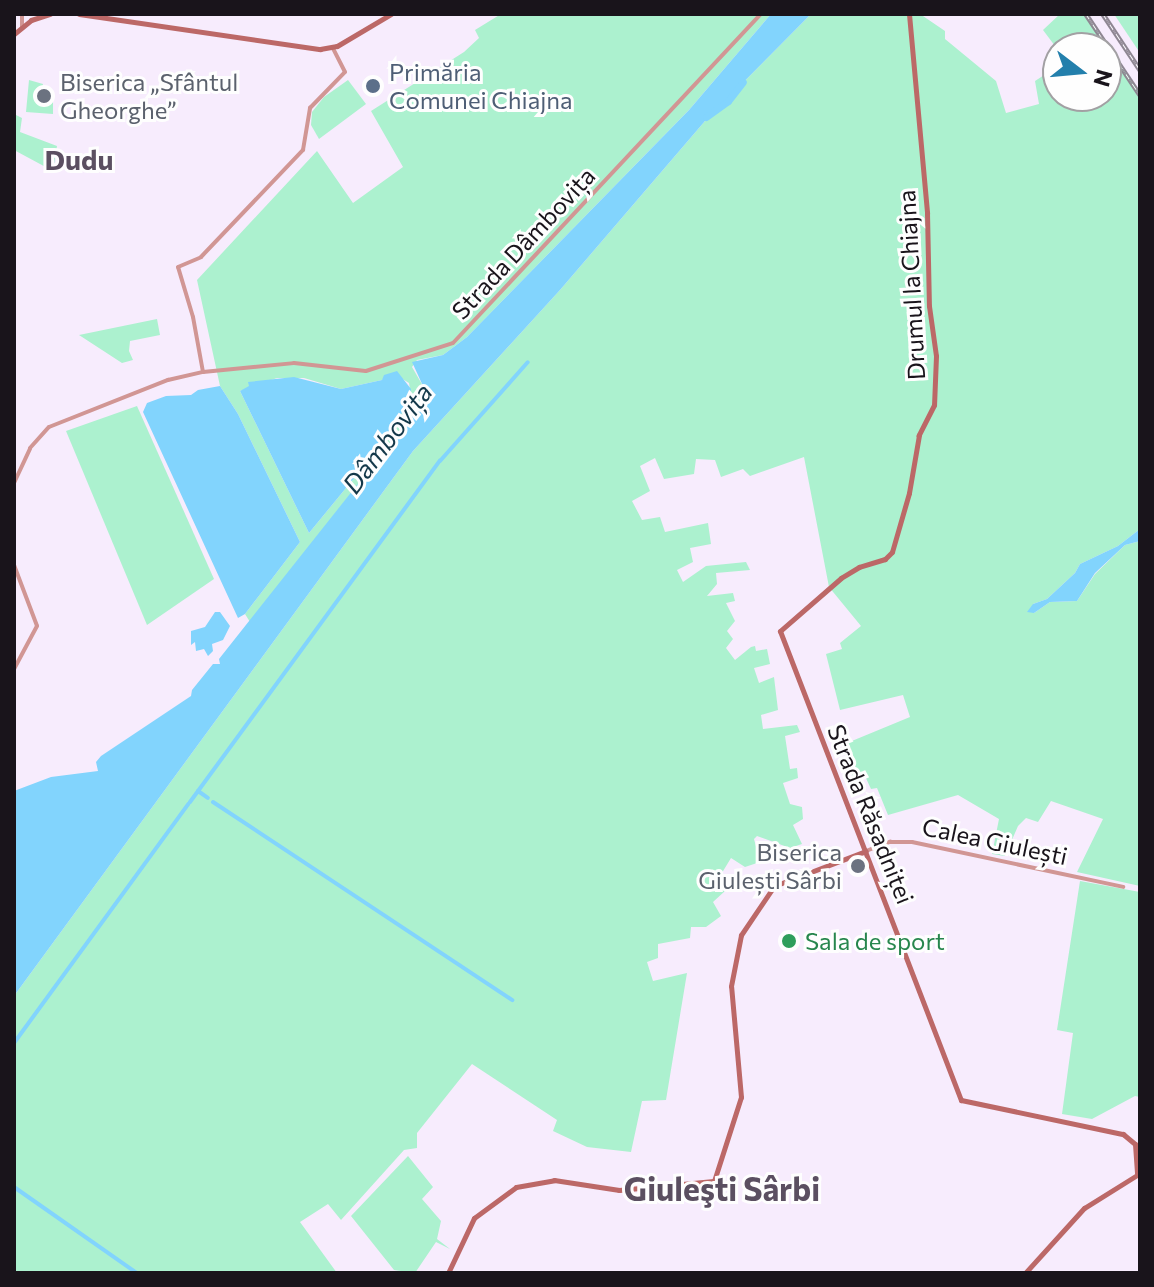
<!DOCTYPE html>
<meta charset="utf-8">
<style>
body{margin:0}
#map{position:relative;width:1154px;height:1287px;overflow:hidden;background:#f7ecfd;font-family:Commissioner,sans-serif}
div>[style]{position:absolute}
[style*='--x']{left:calc(var(--x)*1px);top:calc(var(--y)*1px);width:calc(var(--w)*1px);rotate:calc(var(--a)*1deg)}
.green>*{inset:0;background:#acf1cf}
.water>*{inset:0;background:#82d4fd}
.canal>*{height:4px;margin:-2px;padding:0 2px;transform-origin:2px;border-radius:2px;background:#82d4fd}
.river>*{height:7px;margin:-3.5px;padding:0 3.5px;transform-origin:3.5px;border-radius:3.5px;background:#82d4fd}
.tertiary>*{height:4px;margin:-2px;padding:0 2px;transform-origin:2px;border-radius:2px;background:#d19694}
.secondary>*{height:5px;margin:-2.5px;padding:0 2.5px;transform-origin:2.5px;border-radius:2.5px;background:#bc6867}
.rail>*{height:5px;margin-top:-2.5px;transform-origin:0;background:repeating-linear-gradient(90deg,#fefefe 0 6px,#8e8692 0 12px);box-sizing:border-box;border-block:2px solid #8e8692}
.dots>*{width:22px;height:22px;translate:-50% -50%;box-sizing:border-box;border:4px solid #fefefe;border-radius:50%}
span{translate:-50% -50%;white-space:nowrap;text-align:center;line-height:1.15;-webkit-text-stroke:6px #fefefe;paint-order:stroke}
.service-label{font-size:24px;color:#4e5e75}
.left{translate:0 -50%;text-align:left}
.worship-label{font-size:24px;color:#5b616d}
.right{translate:-100% -50%;text-align:right}
.street-label{font-size:24px;color:#19141b}
.leisure-label{font-size:24px;color:#27864d}
.water-label{font-size:26px;color:#14394a;font-style:italic}
.quarter-label{font-size:28px;color:#5b4f61;font-weight:700}
.district-label{font-size:32px;color:#5b4f61;font-weight:700}
.frame{position:absolute;inset:0;border:16px solid #19141b;pointer-events:none}
.north{position:absolute;left:1042px;top:32px;width:80px;height:80px;box-sizing:border-box;background:#fefefe;border:2px solid #a2a0a3;border-radius:50%;rotate:106deg;font-size:22px;font-weight:700;line-height:32px;text-align:center;color:#19141b}
.north::after{content:'';display:block;margin:auto;width:28px;height:36px;background:#237fac;clip-path:polygon(50% 0,100% 100%,50% 72%,0 100%)}
</style>
<div id="map">
<div class="green">
<div style="clip-path:polygon(evenodd,501px 14px,771px 14px,689px 110px,467px 337px,443px 355px,417px 360px,412px 367px,423px 386px,418px 408px,250px 622px,245px 614px,300px 542px,238px 414px,220px 386px,197px 280px,317px 151px,353px 203px,403px 167px,371px 111px,464px 52px,479px 38px,475px 30px,501px 14px,393px 373px,409px 383px,411px 396px,369px 460px,309px 533px,240px 391px,277px 378px,304px 378px,341px 389px,382px 380px,393px 373px)"></div>
<div style="clip-path:polygon(811px 14px,920px 14px,945px 31px,945px 39px,996px 81px,1006px 113px,1039px 104px,1035px 81px,1058px 66px,1058px 96px,1106px 96px,1106px 48px,1058px 50px,1043px 30px,1060px 14px,1085px 14px,1140px 94px,1140px 529px,1118px 546px,1080px 564px,1075px 573px,1047px 599px,1033px 604px,1034px 613px,1050px 602px,1077px 601px,1095px 574px,1125px 545px,1140px 541px,1140px 886px,1077px 872px,1103px 819px,1051px 801px,1038px 822px,1026px 818px,1018px 826px,1005px 856px,992px 854px,999px 819px,958px 795px,888px 815px,877px 788px,871px 789px,865px 776px,855px 781px,847px 764px,852px 761px,847px 743px,910px 717px,903px 695px,840px 710px,826px 654px,842px 649px,840px 643px,861px 626px,829px 587px,804px 457px,750px 476px,743px 469px,721px 477px,715px 460px,696px 459px,694px 474px,664px 479px,655px 458px,640px 466px,650px 491px,632px 501px,642px 520px,660px 517px,665px 532px,708px 523px,711px 544px,690px 548px,693px 562px,677px 570px,683px 582px,706px 566px,746px 562px,750px 570px,716px 573px,717px 584px,707px 596px,733px 593px,735px 601px,726px 603px,735px 621px,727px 631px,733px 639px,726px 648px,735px 660px,751px 647px,755px 646px,756px 651px,767px 649px,770px 664px,754px 668px,759px 683px,774px 677px,778px 710px,761px 715px,763px 729px,797px 725px,800px 732px,785px 736px,790px 769px,797px 768px,798px 778px,783px 783px,790px 804px,802px 807px,803px 819px,793px 825px,802px 844px,790px 848px,757px 836px,754px 839px,760px 862px,745px 867px,731px 858px,717px 881px,725px 891px,713px 902px,721px 916px,706px 927px,691px 927px,690px 938px,658px 944px,658px 958px,647px 962px,653px 981px,687px 973px,666px 1100px,642px 1101px,631px 1152px,587px 1147px,553px 1131px,557px 1120px,472px 1064px,417px 1133px,417px 1148px,404px 1150px,341px 1220px,328px 1204px,300px 1222px,337px 1273px,14px 1273px,14px 996px,413px 451px,560px 290px,705px 121px)"></div>
<div style="clip-path:polygon(1114px 14px,1140px 14px,1140px 53px)"></div>
<div style="clip-path:polygon(29px 80px,43px 84px,40px 102px,48px 102px,48px 91px,53px 91px,53px 114px,26px 112px)"></div>
<div style="clip-path:polygon(348px 80px,366px 104px,319px 139px,311px 125px,312px 112px,324px 97px)"></div>
<div style="clip-path:polygon(16px 115px,22px 118px,20px 132px,57px 146px,53px 171px,14px 150px)"></div>
<div style="clip-path:polygon(157px 319px,160px 335px,130px 341px,129px 351px,133px 360px,122px 363px,79px 335px)"></div>
<div style="clip-path:polygon(137px 406px,214px 579px,147px 625px,66px 431px)"></div>
<div style="clip-path:polygon(1080px 881px,1140px 892px,1140px 1097px,1135px 1096px,1092px 1119px,1062px 1114px,1073px 1033px,1057px 1030px)"></div>
<div style="clip-path:polygon(408px 1156px,433px 1187px,422px 1199px,441px 1221px,437px 1239px,450px 1249px,436px 1242px,415px 1273px,394px 1270px,351px 1216px)"></div>
</div>
<div class="water">
<div style="clip-path:polygon(771px 14px,811px 14px,705px 121px,560px 290px,413px 451px,14px 996px,14px 791px,51px 777px,98px 771px,96px 762px,101px 756px,191px 696px,192px 690px,213px 664px,220px 664px,219px 659px,418px 408px,423px 386px,412px 362px,443px 355px,467px 337px,689px 110px)"></div>
<div style="clip-path:polygon(397px 371px,411px 389px,408px 404px,369px 460px,309px 533px,240px 391px,249px 386px,248px 382px,294px 377px,341px 389px,382px 380px,384px 375px)"></div>
<div style="clip-path:polygon(220px 386px,238px 414px,300px 542px,245px 614px,238px 618px,143px 412px,147px 403px,166px 396px,191px 395px,198px 390px)"></div>
<div style="clip-path:polygon(1140px 529px,1140px 541px,1125px 545px,1095px 573px,1077px 601px,1050px 602px,1034px 613px,1027px 612px,1033px 604px,1047px 599px,1075px 573px,1080px 564px,1118px 546px)"></div>
<div style="clip-path:polygon(215px 612px,220px 612px,230px 626px,223px 640px,212px 644px,213px 651px,208px 656px,204px 649px,196px 651px,195px 642px,191px 645px,191px 631px,205px 627px)"></div>
</div>
<div class="canal">
<div style="--x:198;--y:791;--w:12;--a:35"></div>
<div style="--x:190;--y:802;--w:423;--a:-53.8"></div>
<div style="--x:440;--y:461;--w:132;--a:-48.4"></div>
<div style="--x:213;--y:802;--w:359;--a:33.5"></div>
<div style="--x:14;--y:1043;--w:296;--a:-53.9"></div>
<div style="--x:14;--y:1187;--w:150;--a:35"></div>
</div>
<div class="river">
<div style="--x:706;--y:117;--w:27;--a:-36"></div>
<div style="--x:728;--y:101;--w:24;--a:-52"></div>
</div>
<div class="tertiary">
<div style="--x:22;--y:27;--w:13;--a:-90"></div>
<div style="--x:203;--y:372;--w:56;--a:-100.3"></div>
<div style="--x:193;--y:317;--w:52;--a:-106.7"></div>
<div style="--x:178;--y:267;--w:25;--a:-23"></div>
<div style="--x:201;--y:257;--w:148;--a:-46.4"></div>
<div style="--x:303;--y:150;--w:43;--a:-80.5"></div>
<div style="--x:310;--y:108;--w:50;--a:-45.8"></div>
<div style="--x:345;--y:72;--w:27;--a:-117"></div>
<div style="--x:14;--y:483;--w:38;--a:-65"></div>
<div style="--x:30;--y:448;--w:28;--a:-48"></div>
<div style="--x:49;--y:427;--w:128;--a:-21.6"></div>
<div style="--x:168;--y:380;--w:36;--a:-13"></div>
<div style="--x:203;--y:372;--w:91;--a:-5.6"></div>
<div style="--x:294;--y:363;--w:72;--a:6.3"></div>
<div style="--x:366;--y:371;--w:91;--a:-17.8"></div>
<div style="--x:453;--y:343;--w:451;--a:-46.9"></div>
<div style="--x:14;--y:565;--w:65;--a:69.3"></div>
<div style="--x:37;--y:626;--w:49;--a:118.1"></div>
<div style="--x:866;--y:851;--w:26;--a:-21"></div>
<div style="--x:890;--y:842;--w:22;--a:0"></div>
<div style="--x:912;--y:842;--w:216;--a:12"></div>
</div>
<div class="secondary">
<div style="--x:79;--y:14;--w:244;--a:8.3"></div>
<div style="--x:320;--y:49;--w:17;--a:-10"></div>
<div style="--x:337;--y:46;--w:63;--a:-30.7"></div>
<div style="--x:909;--y:14;--w:200;--a:84.8"></div>
<div style="--x:927;--y:213;--w:93;--a:88.8"></div>
<div style="--x:929;--y:306;--w:50;--a:82"></div>
<div style="--x:936;--y:356;--w:49;--a:92.3"></div>
<div style="--x:934;--y:405;--w:34;--a:117"></div>
<div style="--x:919;--y:435;--w:59;--a:99.8"></div>
<div style="--x:909;--y:493;--w:61;--a:106.1"></div>
<div style="--x:892;--y:552;--w:10;--a:135"></div>
<div style="--x:885;--y:559;--w:27;--a:163"></div>
<div style="--x:859;--y:567;--w:21;--a:149"></div>
<div style="--x:841;--y:578;--w:81;--a:139"></div>
<div style="--x:780;--y:631;--w:503;--a:68.9"></div>
<div style="--x:961;--y:1100;--w:166;--a:11.9"></div>
<div style="--x:1123;--y:1134;--w:16;--a:40"></div>
<div style="--x:1135;--y:1144;--w:31;--a:86"></div>
<div style="--x:1137;--y:1175;--w:62;--a:148.1"></div>
<div style="--x:1084;--y:1208;--w:88;--a:132.2"></div>
<div style="--x:14;--y:34;--w:22;--a:-39"></div>
<div style="--x:31;--y:20;--w:20;--a:-18"></div>
<div style="--x:448;--y:1273;--w:61;--a:-64.7"></div>
<div style="--x:474;--y:1218;--w:52;--a:-36.4"></div>
<div style="--x:516;--y:1187;--w:39;--a:-10"></div>
<div style="--x:554;--y:1180;--w:66;--a:8.7"></div>
<div style="--x:619;--y:1190;--w:95;--a:-5.4"></div>
<div style="--x:714;--y:1181;--w:88;--a:-72.2"></div>
<div style="--x:741;--y:1097;--w:111;--a:-95.1"></div>
<div style="--x:731;--y:986;--w:52;--a:-78.9"></div>
<div style="--x:741;--y:935;--w:59;--a:-56"></div>
<div style="--x:774;--y:886;--w:98;--a:-20.8"></div>
</div>
<div class="rail">
<div style="--x:1086;--y:14;--w:97;--a:56.3"></div>
<div style="--x:1103;--y:14;--w:67;--a:56.5"></div>
</div>
<div class="dots">
<div style="left:373px;top:86px;background:#5c6f8a"></div>
<div style="left:44px;top:96px;background:#6b7280"></div>
<div style="left:858px;top:866px;background:#6b7280"></div>
<div style="left:789px;top:941px;background:#2e9e5b"></div>
</div>
<div class="service-label">
<span class="left" style="left:389px;top:86px">Primăria<br>Comunei Chiajna</span>
</div>
<div class="worship-label">
<span class="left" style="left:60px;top:96px">Biserica „Sfântul<br>Gheorghe”</span>
<span class="right" style="left:842px;top:866px">Biserica<br>Giulești Sârbi</span>
</div>
<div class="street-label">
<span style="left:523px;top:243px;rotate:-47deg">Strada Dâmbovița</span>
<span style="left:911px;top:285px;rotate:-93deg">Drumul la Chiajna</span>
<span style="left:871px;top:814px;rotate:68deg">Strada Răsadniței</span>
<span style="left:995px;top:841px;rotate:12deg">Calea Giulești</span>
</div>
<div class="leisure-label">
<span class="left" style="left:805px;top:941px">Sala de sport</span>
</div>
<div class="water-label">
<span style="left:387px;top:438px;rotate:-53deg">Dâmbovița</span>
</div>
<div class="quarter-label">
<span style="left:79px;top:159px">Dudu</span>
</div>
<div class="district-label">
<span style="left:722px;top:1188px">Giuleşti Sârbi</span>
</div>
<div class="frame"></div>
<div class="north">N</div>
</div>
